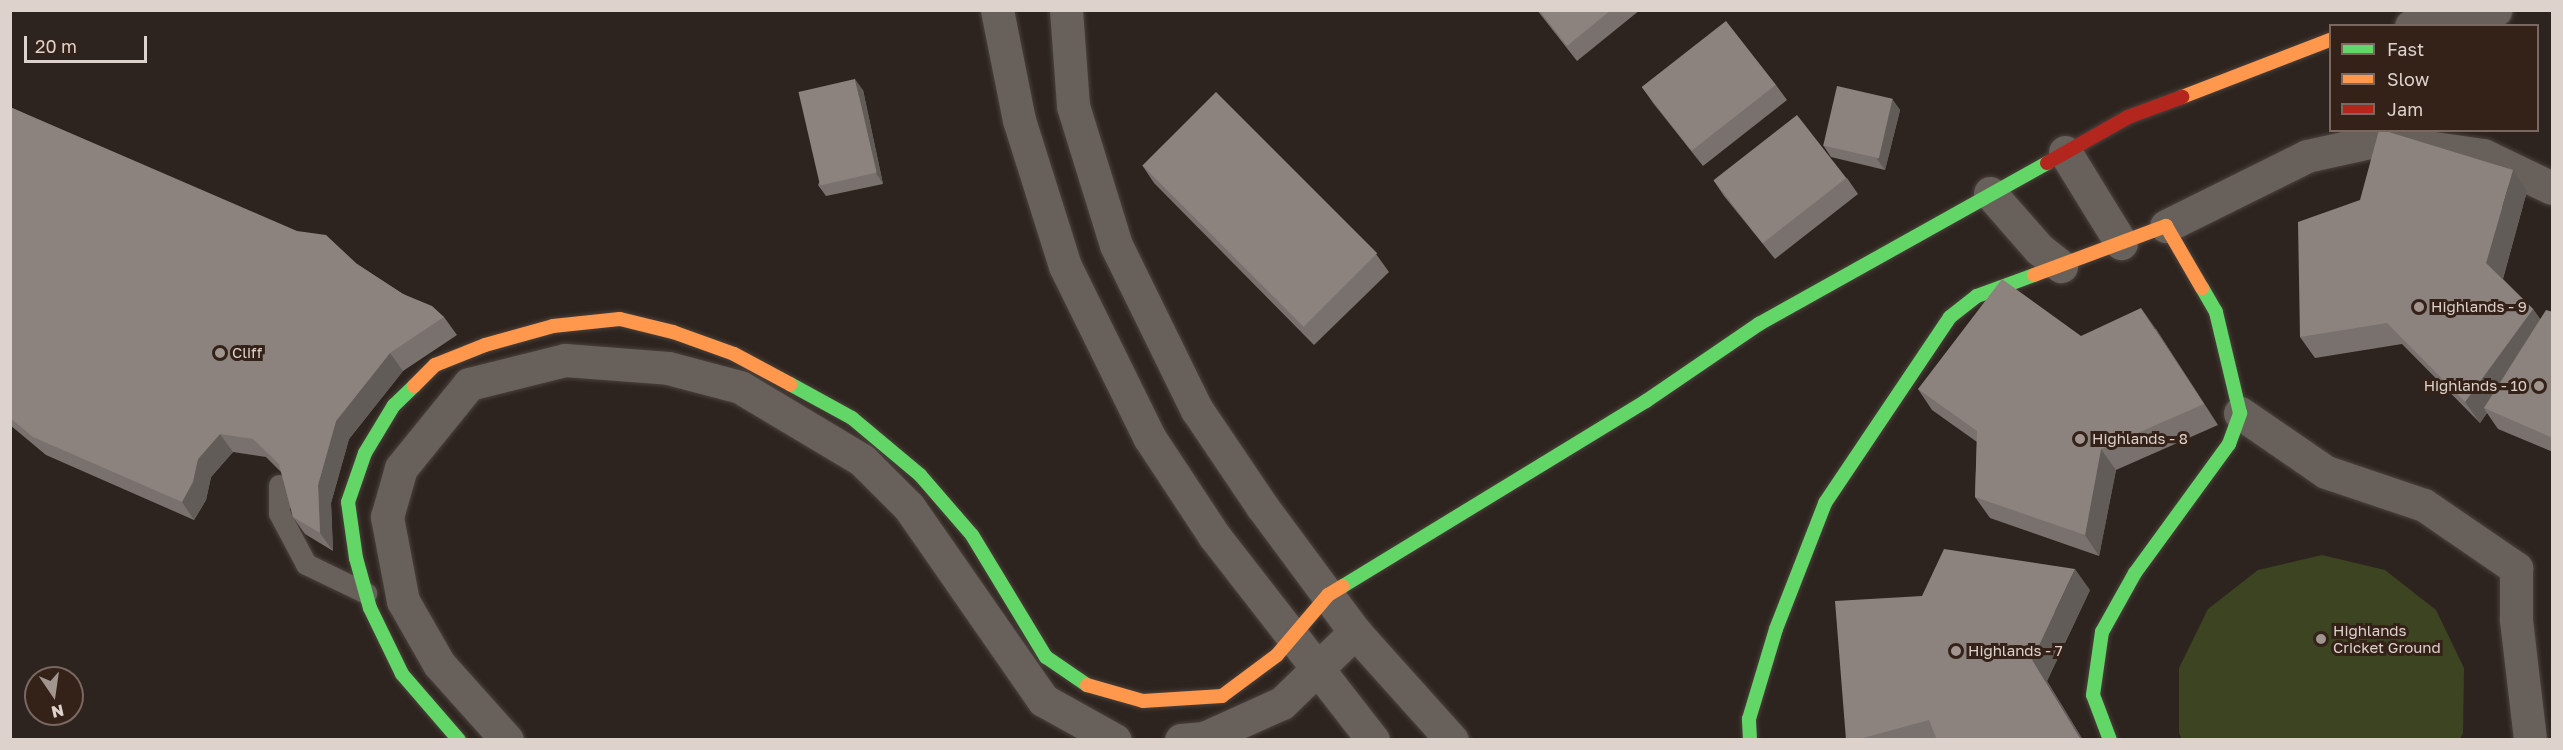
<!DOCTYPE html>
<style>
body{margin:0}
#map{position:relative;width:2563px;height:750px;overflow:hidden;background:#2e241f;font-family:"Golos Text",sans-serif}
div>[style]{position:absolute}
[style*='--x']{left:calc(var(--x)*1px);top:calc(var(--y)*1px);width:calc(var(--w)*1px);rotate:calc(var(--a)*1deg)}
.green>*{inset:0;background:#3c4421}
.roads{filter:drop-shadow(0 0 2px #4a413c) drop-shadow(0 0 2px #4a413c)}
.lane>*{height:21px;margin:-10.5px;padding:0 10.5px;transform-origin:10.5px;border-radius:10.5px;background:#68605b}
.street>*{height:33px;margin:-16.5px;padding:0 16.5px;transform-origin:16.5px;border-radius:16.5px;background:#68605b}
.fast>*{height:14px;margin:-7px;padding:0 7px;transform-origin:7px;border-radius:7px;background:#63d668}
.slow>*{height:14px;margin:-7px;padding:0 7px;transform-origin:7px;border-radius:7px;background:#ff974d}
.jam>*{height:14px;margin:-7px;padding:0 7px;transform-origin:7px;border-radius:7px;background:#b3261e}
.wall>*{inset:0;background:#78716d}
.shaded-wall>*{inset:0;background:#625c59}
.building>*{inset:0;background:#8c837f;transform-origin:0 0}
.dots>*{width:16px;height:16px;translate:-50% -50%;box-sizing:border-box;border:3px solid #342219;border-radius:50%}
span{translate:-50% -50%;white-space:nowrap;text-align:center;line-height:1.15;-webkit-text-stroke:6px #342219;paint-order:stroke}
.poi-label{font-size:15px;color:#ded2cc}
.left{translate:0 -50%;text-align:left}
.right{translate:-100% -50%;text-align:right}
.frame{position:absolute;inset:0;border:12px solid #ded2cc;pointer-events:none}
.legend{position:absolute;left:2329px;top:24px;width:210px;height:108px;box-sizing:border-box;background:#342219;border:2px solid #786861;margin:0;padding:8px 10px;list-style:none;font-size:18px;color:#ded2cc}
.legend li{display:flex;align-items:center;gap:12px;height:30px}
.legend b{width:30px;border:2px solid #786861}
.north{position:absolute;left:24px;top:666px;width:60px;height:60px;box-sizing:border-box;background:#342219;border:2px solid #786861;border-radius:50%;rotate:167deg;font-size:16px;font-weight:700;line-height:24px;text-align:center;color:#ded2cc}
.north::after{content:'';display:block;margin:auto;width:21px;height:27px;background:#a0958f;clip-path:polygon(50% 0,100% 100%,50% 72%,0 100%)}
.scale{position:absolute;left:24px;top:36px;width:123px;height:27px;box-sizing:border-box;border:3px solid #ded2cc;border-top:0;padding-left:8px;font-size:18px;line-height:21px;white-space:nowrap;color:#ded2cc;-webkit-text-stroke:4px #342219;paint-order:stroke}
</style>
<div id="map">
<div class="green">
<div style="clip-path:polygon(2322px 555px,2385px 570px,2436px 610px,2464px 668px,2463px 733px,2460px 739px,2182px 739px,2179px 733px,2179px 668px,2208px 609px,2258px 570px)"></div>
</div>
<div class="roads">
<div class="lane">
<div style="--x:279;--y:485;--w:28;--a:90"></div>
<div style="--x:279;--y:513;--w:58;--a:62.1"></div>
<div style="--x:306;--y:564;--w:67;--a:25.8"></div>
</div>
<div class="street">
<div style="--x:997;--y:10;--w:112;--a:78.7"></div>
<div style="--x:1019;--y:120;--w:153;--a:72.5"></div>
<div style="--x:1065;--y:266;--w:191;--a:63.8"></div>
<div style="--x:1149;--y:437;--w:120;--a:56.6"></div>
<div style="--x:1215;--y:537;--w:257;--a:52.1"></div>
<div style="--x:1066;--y:10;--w:96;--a:85.8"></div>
<div style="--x:1073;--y:106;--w:145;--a:72.8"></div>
<div style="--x:1116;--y:245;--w:184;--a:63.9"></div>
<div style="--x:1197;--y:410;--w:115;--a:56"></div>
<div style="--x:1261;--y:505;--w:158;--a:53.5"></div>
<div style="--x:1355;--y:632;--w:145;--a:48.1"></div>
<div style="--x:2411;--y:26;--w:86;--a:-10.7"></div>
<div style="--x:2065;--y:152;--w:107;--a:58.4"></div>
<div style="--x:1990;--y:193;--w:74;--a:48.8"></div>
<div style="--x:2039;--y:249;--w:28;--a:38"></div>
<div style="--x:2166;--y:226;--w:157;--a:-26.4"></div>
<div style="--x:2307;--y:156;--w:74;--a:-12.5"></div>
<div style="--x:2379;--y:140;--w:105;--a:8.2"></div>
<div style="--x:2483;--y:155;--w:76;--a:25.6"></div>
<div style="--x:2240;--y:413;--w:104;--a:34.5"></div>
<div style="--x:2326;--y:472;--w:103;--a:18.6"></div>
<div style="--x:2424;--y:505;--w:112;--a:34.4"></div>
<div style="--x:2516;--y:568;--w:52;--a:90"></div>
<div style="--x:2516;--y:620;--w:121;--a:83.3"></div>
<div style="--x:507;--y:740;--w:102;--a:-131.8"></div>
<div style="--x:439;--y:664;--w:73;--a:-119.7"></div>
<div style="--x:403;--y:601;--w:86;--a:-100.8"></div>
<div style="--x:387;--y:517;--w:51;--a:-74.1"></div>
<div style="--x:401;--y:468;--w:108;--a:-51"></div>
<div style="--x:469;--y:384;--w:99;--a:-14"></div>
<div style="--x:565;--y:360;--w:103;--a:4.4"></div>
<div style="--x:668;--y:368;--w:74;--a:14.8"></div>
<div style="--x:740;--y:387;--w:142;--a:30.9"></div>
<div style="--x:862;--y:460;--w:66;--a:45"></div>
<div style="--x:909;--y:507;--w:235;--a:55.2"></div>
<div style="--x:1043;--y:700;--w:82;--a:29.1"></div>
<div style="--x:1181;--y:740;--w:23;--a:-5"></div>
<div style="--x:1204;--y:738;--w:85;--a:-24.2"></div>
<div style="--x:1282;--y:703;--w:102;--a:-44.2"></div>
</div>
<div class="fast">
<div style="--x:790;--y:384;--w:71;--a:28.7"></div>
<div style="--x:852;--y:418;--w:89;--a:40"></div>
<div style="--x:920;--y:475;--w:79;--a:49.1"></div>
<div style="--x:972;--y:535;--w:143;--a:58.8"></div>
<div style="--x:1046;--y:657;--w:50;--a:34.3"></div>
<div style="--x:414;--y:386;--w:28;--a:136"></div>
<div style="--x:394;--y:405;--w:56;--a:121.1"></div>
<div style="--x:365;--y:453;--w:52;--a:109.1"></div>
<div style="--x:348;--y:502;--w:57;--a:81.9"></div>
<div style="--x:356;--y:558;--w:52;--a:74.4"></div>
<div style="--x:370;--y:608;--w:73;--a:64.1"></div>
<div style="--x:402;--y:674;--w:87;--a:49.2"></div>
<div style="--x:1343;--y:586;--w:355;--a:-31.4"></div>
<div style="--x:1646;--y:401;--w:137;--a:-34.3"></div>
<div style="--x:1759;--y:324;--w:330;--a:-29.2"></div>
<div style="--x:1750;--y:740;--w:21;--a:-93"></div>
<div style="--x:1749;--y:719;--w:94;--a:-73.3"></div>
<div style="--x:1776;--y:629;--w:135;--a:-68.7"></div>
<div style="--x:1825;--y:503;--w:224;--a:-56.1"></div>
<div style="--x:1950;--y:317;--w:34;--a:-38"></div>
<div style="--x:1977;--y:296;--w:61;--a:-20.2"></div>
<div style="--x:2110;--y:740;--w:48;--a:-110.7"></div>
<div style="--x:2093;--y:695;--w:64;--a:-81.9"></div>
<div style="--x:2102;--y:632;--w:68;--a:-60.8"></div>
<div style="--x:2135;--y:573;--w:160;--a:-53.9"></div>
<div style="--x:2229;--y:444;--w:33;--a:-70"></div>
<div style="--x:2240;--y:413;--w:104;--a:-103.4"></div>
<div style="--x:2216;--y:312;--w:28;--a:-120"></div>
</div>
<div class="slow">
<div style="--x:2182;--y:97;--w:159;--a:-21.1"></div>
<div style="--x:2034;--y:275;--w:141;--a:-20.4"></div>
<div style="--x:2166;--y:226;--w:72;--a:59.9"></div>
<div style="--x:414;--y:386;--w:30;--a:-45"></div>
<div style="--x:435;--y:365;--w:54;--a:-21.8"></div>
<div style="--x:485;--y:345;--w:71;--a:-15.6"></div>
<div style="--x:553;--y:326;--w:67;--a:-6"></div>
<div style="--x:620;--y:319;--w:55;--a:13.8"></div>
<div style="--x:673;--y:332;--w:65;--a:19.8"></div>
<div style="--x:734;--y:354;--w:64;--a:28.2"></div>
<div style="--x:1087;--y:685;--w:58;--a:15.9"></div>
<div style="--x:1143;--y:701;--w:79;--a:-3.6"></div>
<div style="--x:1222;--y:696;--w:69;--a:-36.7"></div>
<div style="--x:1277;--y:655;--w:79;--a:-49.6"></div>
<div style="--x:1328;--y:595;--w:17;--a:-31"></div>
</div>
<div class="jam">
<div style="--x:2047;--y:163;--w:93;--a:-29.6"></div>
<div style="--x:2128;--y:117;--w:58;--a:-20.3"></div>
</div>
</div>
<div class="wall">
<div style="clip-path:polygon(1537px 10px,1640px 10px,1577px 61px)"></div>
<div style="clip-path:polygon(1776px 85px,1787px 100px,1703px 166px,1653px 103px,1642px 87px)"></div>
<div style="clip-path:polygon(863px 90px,883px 184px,826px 196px,818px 185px)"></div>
<div style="clip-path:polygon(1892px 99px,1900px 110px,1885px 170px,1831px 157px,1823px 145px)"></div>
<div style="clip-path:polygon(10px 107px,357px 264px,403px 294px,444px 317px,457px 335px,403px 371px,349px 439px,331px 503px,333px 551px,305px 534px,293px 517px,281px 472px,266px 457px,233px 452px,211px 477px,206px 500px,194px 520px,46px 455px,10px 425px)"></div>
<div style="clip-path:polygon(1142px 165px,1376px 254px,1389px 272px,1314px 345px,1154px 183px)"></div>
<div style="clip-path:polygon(1847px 178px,1858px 194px,1775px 259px,1724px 196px,1714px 181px)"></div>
<div style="clip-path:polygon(2527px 191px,2503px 279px,2533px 309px,2540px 319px,2553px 312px,2553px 452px,2498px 429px,2487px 413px,2480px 423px,2402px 344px,2315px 358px,2300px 337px)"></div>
<div style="clip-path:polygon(2156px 329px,2218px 425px,2116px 470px,2099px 556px,1990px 518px,1975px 497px,1977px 442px,1932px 410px,1918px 389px,2081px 336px)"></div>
<div style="clip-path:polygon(2090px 590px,2047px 681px,2083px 740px,1846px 740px)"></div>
</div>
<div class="shaded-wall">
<div style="clip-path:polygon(855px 79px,863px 90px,883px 184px,876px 173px)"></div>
<div style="clip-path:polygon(1892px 99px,1900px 110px,1885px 170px,1877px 159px)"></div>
<div style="clip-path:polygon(2513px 170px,2527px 191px,2501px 285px,2486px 263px)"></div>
<div style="clip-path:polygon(2141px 308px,2156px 329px,2218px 425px,2204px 404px)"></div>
<div style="clip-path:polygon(2533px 309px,2548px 330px,2484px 408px,2487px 413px,2480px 423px,2465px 402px)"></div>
<div style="clip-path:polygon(390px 353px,403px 371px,349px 439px,331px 503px,333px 551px,320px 533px,318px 485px,336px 421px)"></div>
<div style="clip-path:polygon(220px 434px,233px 452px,211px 477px,206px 500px,194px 520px,182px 502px,198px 459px)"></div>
<div style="clip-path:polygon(2101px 449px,2116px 470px,2099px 556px,2085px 535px)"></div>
<div style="clip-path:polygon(2075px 569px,2090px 590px,2047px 681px,2083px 740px,2081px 740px,2032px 660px)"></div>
</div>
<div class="building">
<div style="clip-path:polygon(1539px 10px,1611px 10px,1567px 46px)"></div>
<div style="left:1726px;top:21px;width:81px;height:107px;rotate:52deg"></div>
<div style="left:855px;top:79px;width:96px;height:58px;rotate:77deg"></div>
<div style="left:1837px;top:86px;width:57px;height:61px;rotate:13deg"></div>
<div style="left:1216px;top:92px;width:228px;height:104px;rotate:45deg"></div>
<div style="clip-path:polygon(10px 107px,297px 231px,326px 235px,357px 264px,403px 294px,432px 306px,444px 317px,390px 353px,336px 421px,318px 485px,320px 533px,293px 517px,279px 464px,253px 439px,220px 434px,198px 459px,193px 482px,182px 502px,33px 437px,10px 418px)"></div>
<div style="left:1797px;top:115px;width:80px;height:106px;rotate:52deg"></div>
<div style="clip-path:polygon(2379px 130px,2382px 130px,2513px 170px,2486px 263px,2533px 309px,2465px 402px,2387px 323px,2300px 337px,2298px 222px,2360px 200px)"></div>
<div style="clip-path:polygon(2002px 279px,2081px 336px,2141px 308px,2204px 404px,2101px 449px,2085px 535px,1975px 497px,1977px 431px,1918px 389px)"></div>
<div style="clip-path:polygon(2546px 310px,2553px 312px,2553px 438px,2484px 408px)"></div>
<div style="clip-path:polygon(1944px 549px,2075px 569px,2032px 660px,2081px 740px,1937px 740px,1929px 720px,1856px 740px,1846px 740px,1835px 601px,1922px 596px)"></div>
</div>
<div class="dots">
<div style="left:2419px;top:307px;background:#a0958f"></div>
<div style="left:220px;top:353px;background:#a0958f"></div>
<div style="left:2539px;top:386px;background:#a0958f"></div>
<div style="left:2080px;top:439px;background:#a0958f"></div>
<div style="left:2321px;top:639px;background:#a0958f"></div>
<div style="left:1956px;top:651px;background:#a0958f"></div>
</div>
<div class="poi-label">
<span class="left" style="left:2431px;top:307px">Highlands - 9</span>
<span class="left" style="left:232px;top:353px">Cliff</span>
<span class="right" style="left:2527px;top:386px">Highlands - 10</span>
<span class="left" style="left:2092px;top:439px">Highlands - 8</span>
<span class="left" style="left:2333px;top:639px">Highlands<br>Cricket Ground</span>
<span class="left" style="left:1968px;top:651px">Highlands - 7</span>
</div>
<div class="frame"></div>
<ul class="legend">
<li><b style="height:8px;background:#63d668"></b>Fast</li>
<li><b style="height:8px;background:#ff974d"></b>Slow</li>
<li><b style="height:8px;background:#b3261e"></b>Jam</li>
</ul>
<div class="north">N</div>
<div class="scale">20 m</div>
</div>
